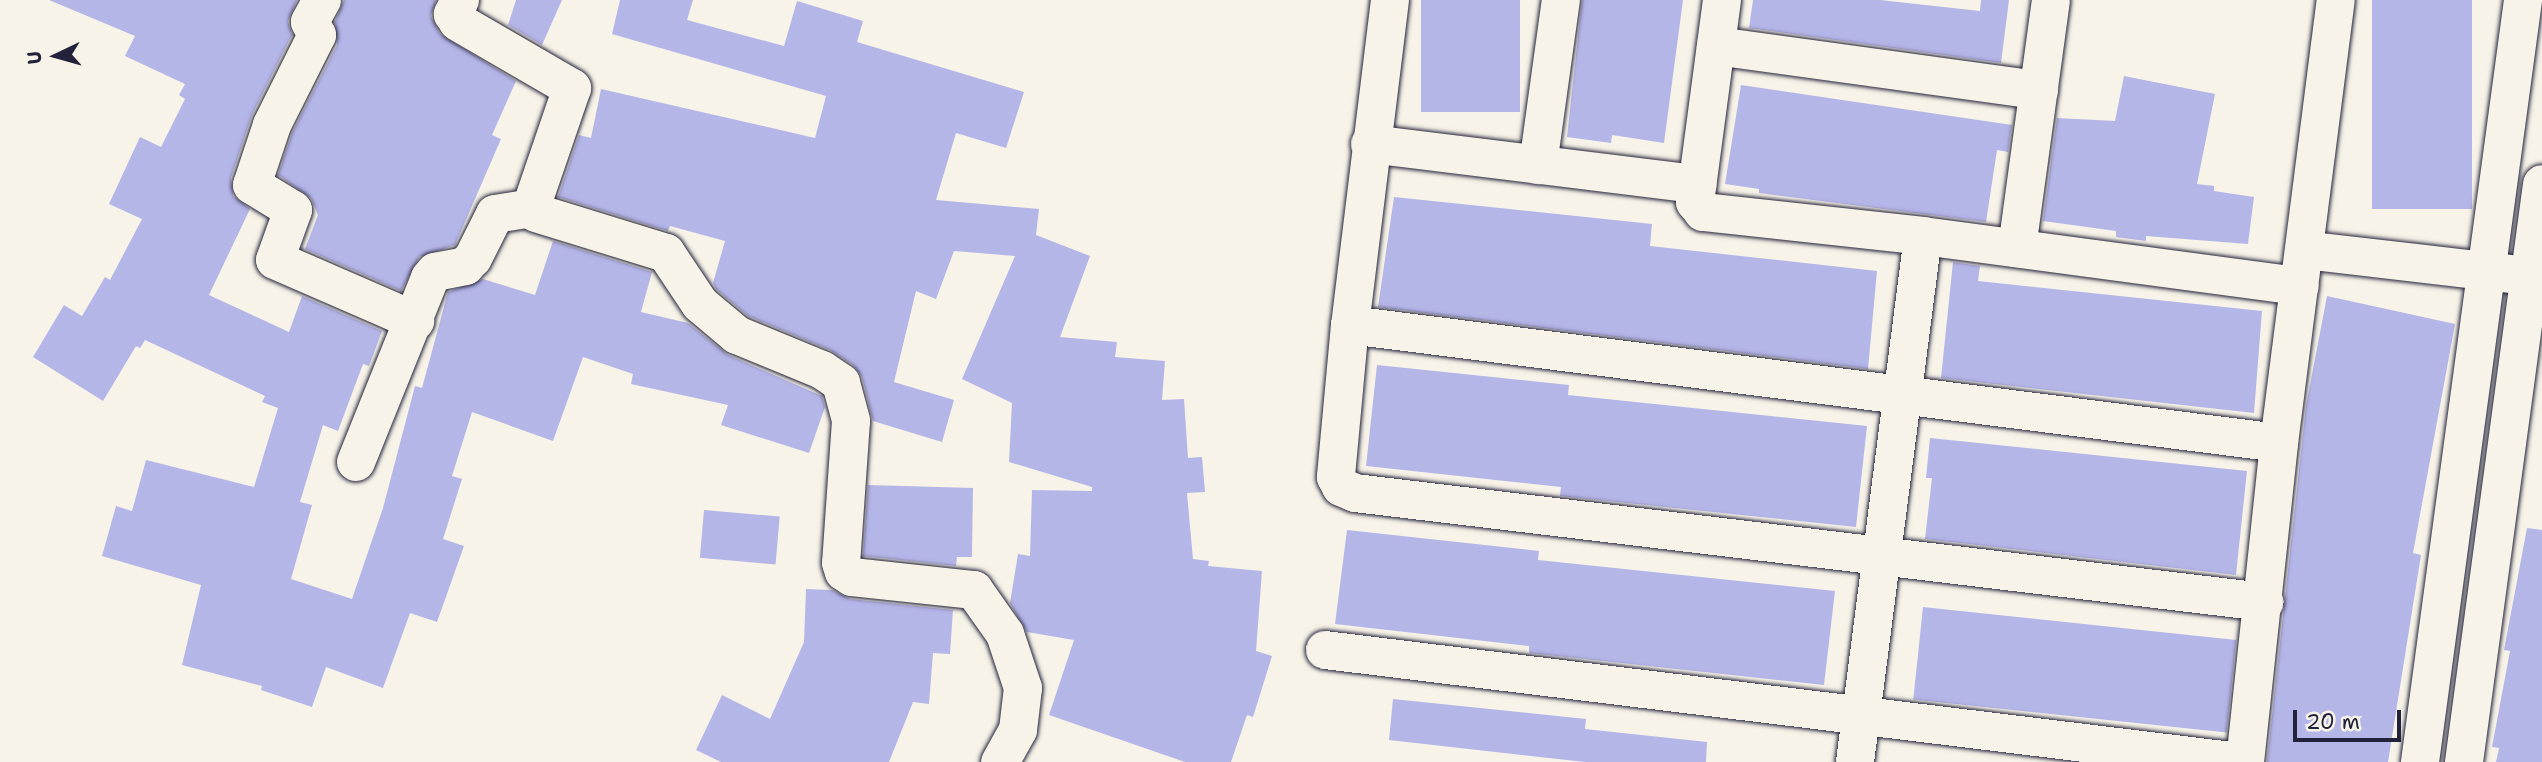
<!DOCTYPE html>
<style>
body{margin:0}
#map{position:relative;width:2542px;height:762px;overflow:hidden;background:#f7f3e8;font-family:"Shantell Sans",sans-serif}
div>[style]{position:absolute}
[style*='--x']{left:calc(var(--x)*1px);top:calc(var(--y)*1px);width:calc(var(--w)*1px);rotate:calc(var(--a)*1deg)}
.building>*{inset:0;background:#b5b6e8;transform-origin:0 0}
.roads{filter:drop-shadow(0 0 2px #22223b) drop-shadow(0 0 2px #22223b)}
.minor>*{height:38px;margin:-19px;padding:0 19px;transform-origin:19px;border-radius:19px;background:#f7f3e8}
span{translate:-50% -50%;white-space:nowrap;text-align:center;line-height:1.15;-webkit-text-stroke:5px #f7f3e8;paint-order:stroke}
.north{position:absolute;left:21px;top:21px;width:70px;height:70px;-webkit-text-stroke:5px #f7f3e8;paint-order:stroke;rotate:265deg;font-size:19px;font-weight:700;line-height:28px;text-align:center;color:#22223b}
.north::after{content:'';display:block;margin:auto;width:24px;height:32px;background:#22223b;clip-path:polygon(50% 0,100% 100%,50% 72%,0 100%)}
.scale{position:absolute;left:2293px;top:710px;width:108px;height:32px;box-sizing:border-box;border:4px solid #22223b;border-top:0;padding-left:9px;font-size:21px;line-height:24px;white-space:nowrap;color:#22223b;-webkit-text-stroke:5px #f7f3e8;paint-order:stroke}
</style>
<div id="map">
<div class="building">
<div style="clip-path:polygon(49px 0,297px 0,288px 21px,292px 35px,252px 115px,231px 178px,233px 196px,250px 209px,209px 295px,289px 332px,302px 296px,382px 331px,369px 366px,363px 364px,338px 431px,323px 425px,300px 502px,312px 505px,291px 579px,352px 599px,383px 508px,415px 386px,422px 388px,448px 292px,483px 279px,535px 295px,553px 241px,652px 272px,641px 312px,688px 323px,728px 355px,822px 396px,825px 407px,809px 453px,721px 425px,728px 405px,631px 384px,633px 374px,583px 357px,553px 441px,472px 412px,452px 476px,462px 479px,443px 539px,464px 546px,437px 622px,410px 613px,383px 688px,326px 667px,312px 707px,261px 690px,262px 686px,182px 665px,201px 585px,102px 556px,116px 506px,132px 511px,146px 460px,254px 487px,278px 408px,262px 402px,265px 396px,145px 340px,140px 348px,136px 346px,103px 401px,33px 357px,64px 305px,82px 316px,105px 277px,110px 280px,142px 219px,109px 204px,140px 137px,161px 147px,185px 99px,179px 95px,185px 84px,125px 56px,135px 36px)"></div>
<div style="clip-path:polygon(344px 0,436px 0,431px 16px,440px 34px,516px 81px,492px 135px,501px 139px,455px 245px,419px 257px,401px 291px,305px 249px,318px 215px,311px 198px,278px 175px,292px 133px,337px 45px,335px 22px)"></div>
<div style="clip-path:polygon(516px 0,562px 0,542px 45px,508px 25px)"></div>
<div style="clip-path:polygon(620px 0,693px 0,687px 20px,784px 46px,797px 1px,863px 21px,857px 42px,1024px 92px,1006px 148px,956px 133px,936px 200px,1039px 209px,1036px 235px,1090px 256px,1060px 337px,1117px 342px,1115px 357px,1165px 361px,1162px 400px,1184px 399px,1188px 458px,1202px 457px,1205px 492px,1187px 493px,1193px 559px,1209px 561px,1208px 566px,1262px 571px,1256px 651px,1272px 656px,1253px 717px,1247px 715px,1231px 762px,1185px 762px,1049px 715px,1074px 640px,1027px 632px,1010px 603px,1018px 554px,1030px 556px,1032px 490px,1092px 491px,1092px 487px,1009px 462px,1012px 403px,962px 379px,1015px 256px,954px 251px,936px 299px,916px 291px,894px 382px,954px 400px,942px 442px,873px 421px,862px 377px,853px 365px,830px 350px,748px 316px,716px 289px,713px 283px,725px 241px,670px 226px,668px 231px,558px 197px,579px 135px,591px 138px,601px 89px,815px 138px,826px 96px,612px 34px)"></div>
<div style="left:1421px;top:0;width:99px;height:112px"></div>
<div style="clip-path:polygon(1582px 0,1683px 0,1664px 143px,1612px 135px,1611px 143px,1567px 137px)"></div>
<div style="clip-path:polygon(1753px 0,1880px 0,1980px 11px,1981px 0,2009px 0,2001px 63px,1749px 28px)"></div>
<div style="left:2372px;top:0;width:100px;height:209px"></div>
<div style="clip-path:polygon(2124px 76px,2215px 94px,2197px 184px,2214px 186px,2214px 191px,2254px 197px,2248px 244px,2146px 236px,2146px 241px,2116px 237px,2116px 231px,2043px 221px,2057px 118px,2115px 121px)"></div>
<div style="clip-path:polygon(1741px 85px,2012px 125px,2008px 152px,1997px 150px,1986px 222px,1759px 193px,1759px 189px,1725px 184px)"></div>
<div style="clip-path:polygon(1394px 197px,1652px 224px,1650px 246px,1877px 271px,1868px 369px,1378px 307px)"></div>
<div style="clip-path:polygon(1953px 262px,1980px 266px,1978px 281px,2262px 311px,2254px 413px,1941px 378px)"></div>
<div style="clip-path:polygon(2327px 296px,2455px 324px,2413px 553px,2421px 555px,2388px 762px,2267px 762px,2306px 406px)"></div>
<div style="clip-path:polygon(1377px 365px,1569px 385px,1568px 395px,1867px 426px,1856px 527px,1560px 496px,1561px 487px,1366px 466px)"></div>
<div style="clip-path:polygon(1930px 438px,2247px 471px,2236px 575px,1925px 539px,1932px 478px,1926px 478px)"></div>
<div style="clip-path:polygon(868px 485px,973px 488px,972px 557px,957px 557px,956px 566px,863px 556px)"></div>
<div style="left:704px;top:510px;width:76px;height:48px;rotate:5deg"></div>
<div style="clip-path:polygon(2527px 528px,2542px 530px,2542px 762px,2496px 762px,2499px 748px,2492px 747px,2510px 651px,2504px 650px)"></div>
<div style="clip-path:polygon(1347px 530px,1539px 551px,1538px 560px,1835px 591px,1824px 685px,1529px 653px,1529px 646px,1335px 624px)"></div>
<div style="clip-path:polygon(806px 589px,832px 590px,850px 599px,953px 610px,950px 654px,933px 653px,929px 704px,913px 702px,889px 762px,721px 762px,696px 750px,722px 695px,770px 719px,804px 642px)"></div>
<div style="left:1923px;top:607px;width:315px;height:93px;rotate:6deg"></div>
<div style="clip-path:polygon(1393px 699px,1586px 719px,1585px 729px,1707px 742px,1706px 762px,1585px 762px,1389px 740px)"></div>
</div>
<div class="roads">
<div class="minor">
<div style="--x:322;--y:0;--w:25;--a:119"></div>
<div style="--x:310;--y:22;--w:15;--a:62"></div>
<div style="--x:317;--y:35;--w:101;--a:116.6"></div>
<div style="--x:272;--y:125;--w:63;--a:108.4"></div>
<div style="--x:252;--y:185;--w:48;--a:31.4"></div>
<div style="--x:293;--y:210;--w:53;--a:109.8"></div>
<div style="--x:275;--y:260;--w:153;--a:23.5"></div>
<div style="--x:460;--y:0;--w:16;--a:117"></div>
<div style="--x:453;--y:14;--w:9;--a:58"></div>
<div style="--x:458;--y:22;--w:132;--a:30.1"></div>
<div style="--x:572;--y:88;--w:120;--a:108.9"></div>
<div style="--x:533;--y:202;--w:11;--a:75"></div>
<div style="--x:536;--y:213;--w:136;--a:17.1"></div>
<div style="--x:666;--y:253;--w:61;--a:56.3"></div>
<div style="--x:700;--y:304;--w:48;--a:40"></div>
<div style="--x:737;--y:335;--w:92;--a:22.4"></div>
<div style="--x:822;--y:370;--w:23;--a:34"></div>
<div style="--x:841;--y:383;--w:39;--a:75"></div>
<div style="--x:851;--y:421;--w:142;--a:94"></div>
<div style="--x:841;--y:563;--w:9;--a:72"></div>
<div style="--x:844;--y:572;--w:9;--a:32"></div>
<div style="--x:852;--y:577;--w:123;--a:6.1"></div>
<div style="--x:974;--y:590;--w:54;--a:54.8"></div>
<div style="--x:1005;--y:634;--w:57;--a:71.6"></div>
<div style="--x:1023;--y:688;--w:42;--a:96.8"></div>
<div style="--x:1018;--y:730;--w:37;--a:119"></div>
<div style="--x:1390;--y:0;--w:327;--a:97"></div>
<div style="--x:1350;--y:325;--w:153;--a:95.3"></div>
<div style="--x:1336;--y:477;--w:11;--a:63"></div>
<div style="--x:1341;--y:487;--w:15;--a:23"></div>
<div style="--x:1355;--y:493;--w:916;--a:6.84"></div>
<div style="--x:1722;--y:0;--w:204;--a:97.6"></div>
<div style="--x:1695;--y:202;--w:13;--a:51"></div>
<div style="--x:1703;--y:212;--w:221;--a:6.2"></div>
<div style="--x:1923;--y:236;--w:380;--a:7.6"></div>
<div style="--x:1716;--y:46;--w:326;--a:7.8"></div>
<div style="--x:1370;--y:144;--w:330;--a:7"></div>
<div style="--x:1538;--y:165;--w:167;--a:-82.1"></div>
<div style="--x:2017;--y:248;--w:250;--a:-82.2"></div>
<div style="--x:2304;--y:250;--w:207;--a:6.6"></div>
<div style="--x:1350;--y:325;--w:936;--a:7.24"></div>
<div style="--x:356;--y:462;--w:198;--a:-68.1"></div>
<div style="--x:430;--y:278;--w:8;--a:-50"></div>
<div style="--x:435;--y:272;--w:31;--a:-11"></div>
<div style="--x:465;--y:266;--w:11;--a:-45"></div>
<div style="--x:473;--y:258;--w:49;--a:-63.4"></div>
<div style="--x:495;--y:214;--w:38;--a:-9"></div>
<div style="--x:1325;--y:650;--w:922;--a:6.98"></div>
<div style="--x:1855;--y:762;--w:530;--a:-82.63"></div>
<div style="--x:2245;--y:762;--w:321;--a:-83.9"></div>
<div style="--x:2279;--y:443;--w:447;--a:-82.7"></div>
<div style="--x:2420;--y:762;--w:769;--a:-82.3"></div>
<div style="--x:2464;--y:762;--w:583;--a:-82.31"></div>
</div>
</div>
<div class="north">U</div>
<div class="scale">20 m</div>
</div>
